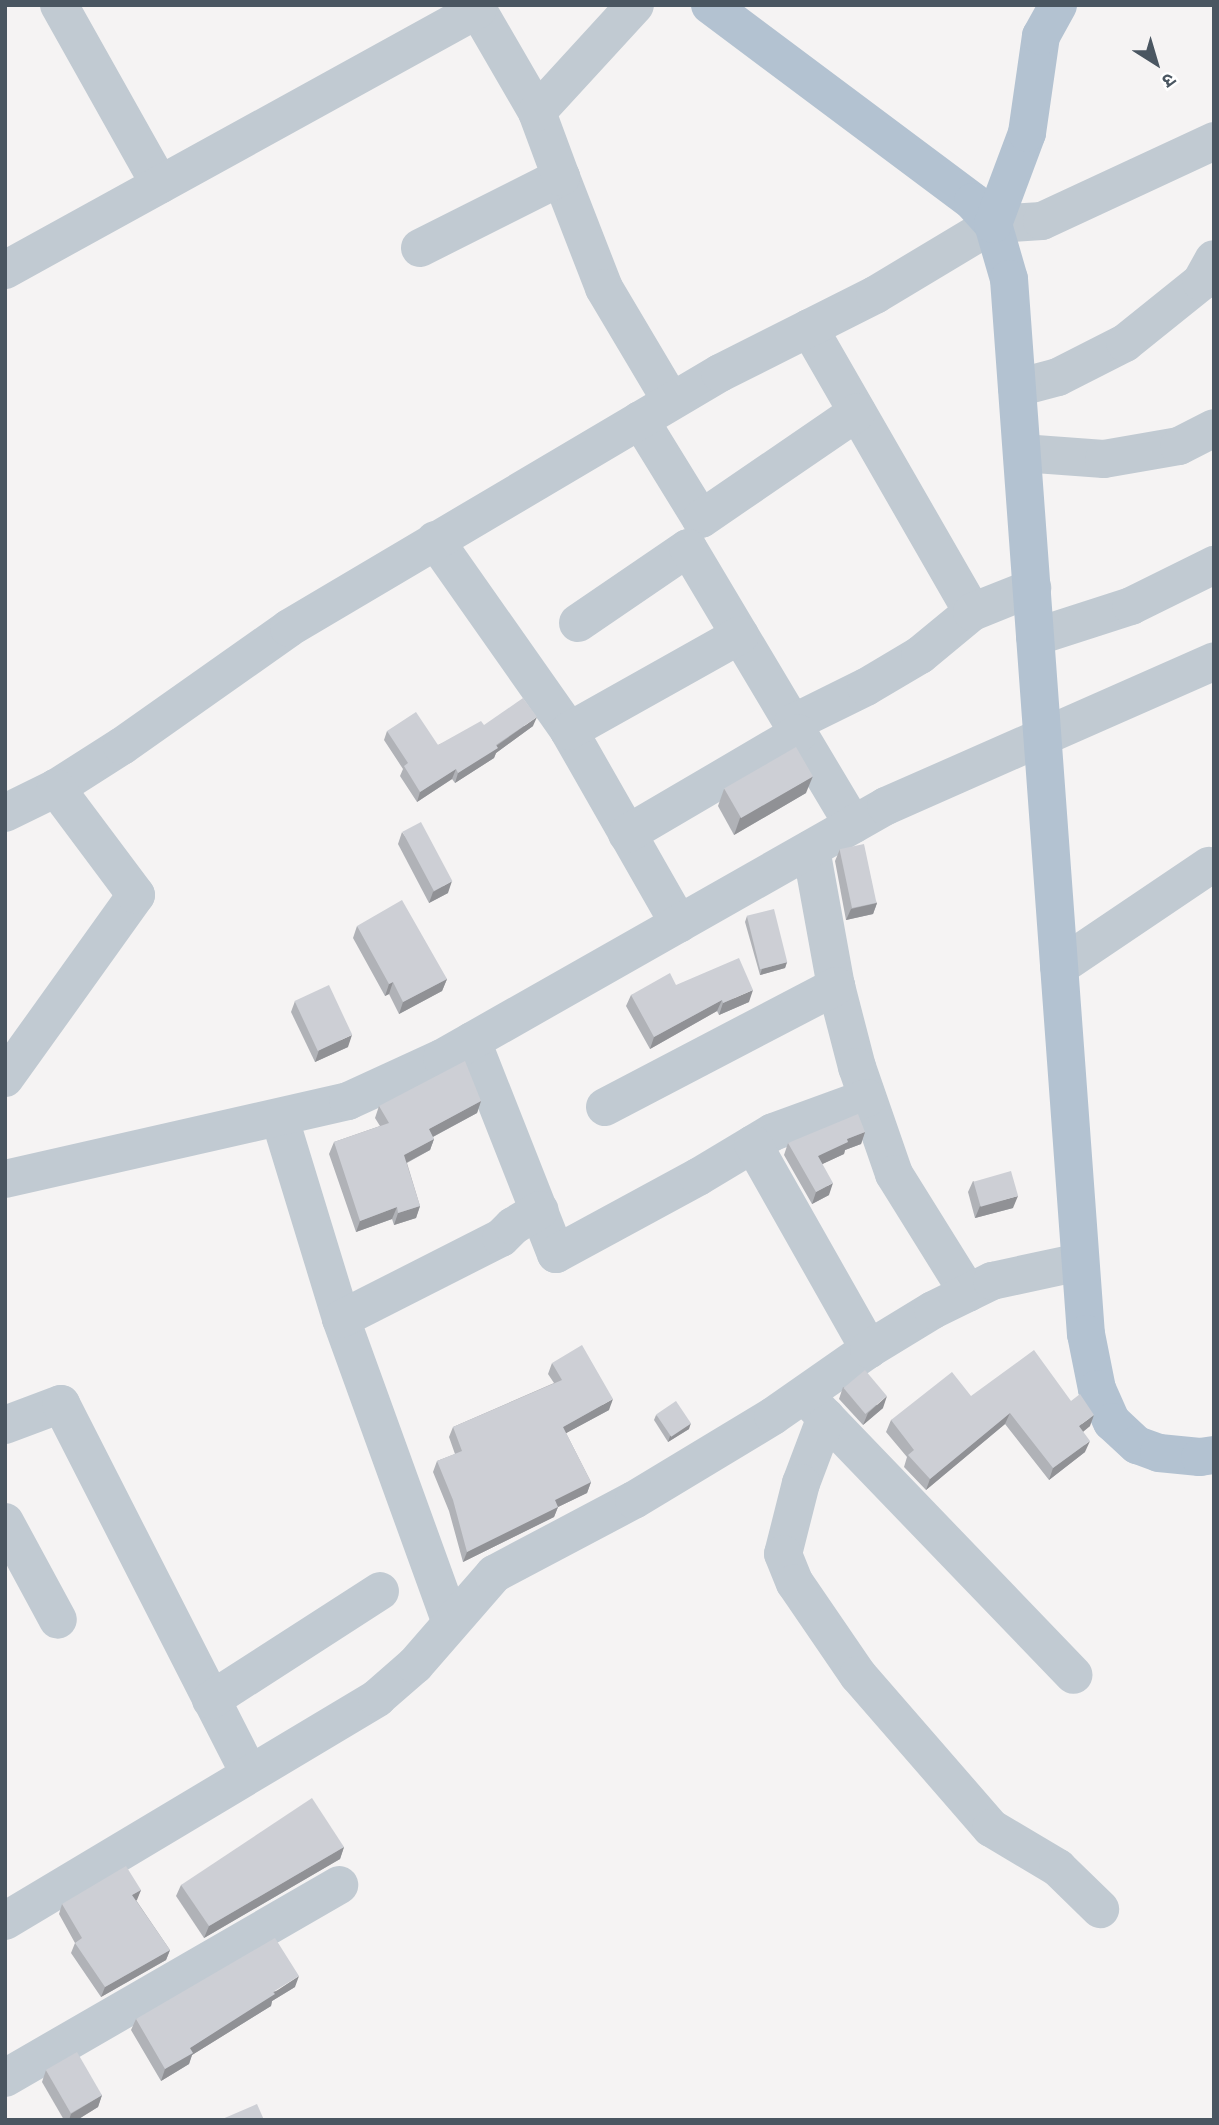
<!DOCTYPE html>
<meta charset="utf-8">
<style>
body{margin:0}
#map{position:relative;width:1219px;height:2125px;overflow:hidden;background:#f5f3f3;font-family:Helvetica,"Noto Sans Devanagari",sans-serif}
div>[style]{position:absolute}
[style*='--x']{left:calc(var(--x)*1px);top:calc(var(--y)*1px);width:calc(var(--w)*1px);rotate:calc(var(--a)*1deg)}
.minor>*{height:38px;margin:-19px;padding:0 19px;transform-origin:19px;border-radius:19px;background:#c1cad2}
.major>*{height:38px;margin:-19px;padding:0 19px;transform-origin:19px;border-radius:19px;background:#b3c2d1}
.wall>*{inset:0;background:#b0b2b7}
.shaded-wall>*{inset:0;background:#909195}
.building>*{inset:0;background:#cdcfd5;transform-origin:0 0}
span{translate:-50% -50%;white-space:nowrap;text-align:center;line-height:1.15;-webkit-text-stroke:6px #fff;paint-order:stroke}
.frame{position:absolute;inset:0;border:7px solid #4a5661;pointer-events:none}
.north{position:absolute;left:1121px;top:28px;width:70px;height:70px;-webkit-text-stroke:5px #fff;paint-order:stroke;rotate:143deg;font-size:19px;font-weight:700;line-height:28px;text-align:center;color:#4a5661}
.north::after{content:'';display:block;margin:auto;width:24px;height:32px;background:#4a5661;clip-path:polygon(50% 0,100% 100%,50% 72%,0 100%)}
</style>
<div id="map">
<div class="minor">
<div style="--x:59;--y:5;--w:206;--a:60.7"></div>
<div style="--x:475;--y:5;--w:124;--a:59.9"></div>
<div style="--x:561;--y:177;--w:119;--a:68.8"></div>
<div style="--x:604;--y:288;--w:131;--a:59.3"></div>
<div style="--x:420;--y:248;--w:158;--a:-26.7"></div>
<div style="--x:561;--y:177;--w:69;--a:-110.3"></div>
<div style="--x:537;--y:112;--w:145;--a:-47.5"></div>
<div style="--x:5;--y:270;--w:539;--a:-28.85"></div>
<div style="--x:809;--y:328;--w:327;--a:60.1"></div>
<div style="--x:1017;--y:388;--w:42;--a:-15"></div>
<div style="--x:1058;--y:377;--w:75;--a:-26.9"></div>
<div style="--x:1125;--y:343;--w:97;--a:-38.8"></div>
<div style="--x:1201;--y:282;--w:26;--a:-61"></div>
<div style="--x:640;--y:420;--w:116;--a:58.4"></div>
<div style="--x:701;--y:519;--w:189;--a:-34.4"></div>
<div style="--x:1022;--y:453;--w:82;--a:4.2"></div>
<div style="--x:1104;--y:459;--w:76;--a:-9.8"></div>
<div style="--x:1179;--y:446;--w:39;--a:-27"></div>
<div style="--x:435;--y:540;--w:233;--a:54.9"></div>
<div style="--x:569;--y:731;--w:222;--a:60.3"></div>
<div style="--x:578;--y:623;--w:133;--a:-34.3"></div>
<div style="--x:688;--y:548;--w:322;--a:59.2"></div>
<div style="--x:1035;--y:637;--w:101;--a:-17.9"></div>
<div style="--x:1131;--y:606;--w:93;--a:-26.3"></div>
<div style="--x:793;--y:723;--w:81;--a:-26.3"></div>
<div style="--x:866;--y:687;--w:63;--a:-30.7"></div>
<div style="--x:920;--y:655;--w:67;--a:-39.6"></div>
<div style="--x:972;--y:612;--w:65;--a:-21.8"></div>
<div style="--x:569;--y:731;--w:196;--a:-29.3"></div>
<div style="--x:5;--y:813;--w:57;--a:-26.1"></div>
<div style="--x:56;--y:788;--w:78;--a:-32.5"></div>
<div style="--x:122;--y:746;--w:204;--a:-35.2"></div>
<div style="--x:289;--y:628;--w:501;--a:-30.61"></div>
<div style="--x:720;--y:373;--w:174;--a:-26.7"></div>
<div style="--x:875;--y:295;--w:138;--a:-31"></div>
<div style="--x:993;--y:224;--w:49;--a:-3.5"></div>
<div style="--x:1042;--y:221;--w:190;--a:-24.9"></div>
<div style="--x:627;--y:834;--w:199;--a:-30.4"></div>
<div style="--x:811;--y:849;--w:139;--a:79.7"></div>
<div style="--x:836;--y:986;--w:84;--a:75.5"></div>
<div style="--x:857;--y:1067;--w:113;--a:70.9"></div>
<div style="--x:894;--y:1174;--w:140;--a:58.1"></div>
<div style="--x:1059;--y:967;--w:181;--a:-34"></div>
<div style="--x:472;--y:1041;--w:229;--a:68.5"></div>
<div style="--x:556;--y:1254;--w:162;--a:-28.5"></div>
<div style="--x:698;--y:1177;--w:87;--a:-31"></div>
<div style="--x:773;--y:1132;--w:100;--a:-19.9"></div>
<div style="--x:5;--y:1078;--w:225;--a:-54.4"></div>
<div style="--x:136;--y:895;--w:134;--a:-126.8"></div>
<div style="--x:605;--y:1107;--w:261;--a:-27.6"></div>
<div style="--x:280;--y:1119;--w:209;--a:73"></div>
<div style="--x:341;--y:1319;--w:323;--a:70.1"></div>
<div style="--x:753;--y:1144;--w:236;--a:60.5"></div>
<div style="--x:5;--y:1179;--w:352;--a:-12.8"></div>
<div style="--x:348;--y:1101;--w:103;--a:-24.6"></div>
<div style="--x:442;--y:1058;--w:511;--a:-29.58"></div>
<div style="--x:886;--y:806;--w:359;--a:-23.8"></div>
<div style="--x:341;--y:1319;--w:179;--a:-26.9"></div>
<div style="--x:501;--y:1238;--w:17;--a:-45"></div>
<div style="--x:513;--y:1226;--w:31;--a:-31"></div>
<div style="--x:810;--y:1401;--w:380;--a:46.1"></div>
<div style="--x:826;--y:1417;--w:71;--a:110.7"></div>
<div style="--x:801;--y:1483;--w:73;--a:104.2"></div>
<div style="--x:783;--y:1554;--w:31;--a:68"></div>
<div style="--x:795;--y:1583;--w:112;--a:55.6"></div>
<div style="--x:858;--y:1675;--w:203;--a:49"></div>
<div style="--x:991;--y:1828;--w:78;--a:30.8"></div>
<div style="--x:1058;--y:1868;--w:59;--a:44.3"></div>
<div style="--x:5;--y:1425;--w:60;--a:-20.6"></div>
<div style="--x:61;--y:1404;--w:414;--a:63"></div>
<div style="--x:5;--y:1522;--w:111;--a:61.6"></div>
<div style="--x:211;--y:1700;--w:201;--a:-32.8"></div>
<div style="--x:5;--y:1921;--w:434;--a:-30.9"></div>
<div style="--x:377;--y:1698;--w:50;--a:-41"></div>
<div style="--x:415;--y:1665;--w:121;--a:-49"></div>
<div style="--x:494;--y:1574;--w:158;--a:-27.9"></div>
<div style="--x:634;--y:1500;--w:162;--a:-31.1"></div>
<div style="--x:773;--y:1416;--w:117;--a:-34.9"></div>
<div style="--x:869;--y:1349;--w:75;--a:-31.4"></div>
<div style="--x:933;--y:1310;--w:66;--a:-26.2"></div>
<div style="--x:992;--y:1281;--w:90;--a:-12.2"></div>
<div style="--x:5;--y:2078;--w:386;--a:-30"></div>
</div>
<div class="major">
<div style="--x:710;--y:5;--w:329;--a:36.8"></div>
<div style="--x:973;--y:202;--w:30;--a:48"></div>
<div style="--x:993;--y:224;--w:57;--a:73.8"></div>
<div style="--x:1009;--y:279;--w:1058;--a:85.83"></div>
<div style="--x:1086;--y:1334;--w:56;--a:78.7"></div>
<div style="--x:1097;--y:1389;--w:36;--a:66"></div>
<div style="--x:1112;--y:1422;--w:34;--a:43"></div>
<div style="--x:1137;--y:1445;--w:23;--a:20"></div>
<div style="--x:1159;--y:1453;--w:41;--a:5.6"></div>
<div style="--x:1200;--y:1457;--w:14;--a:-8"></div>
<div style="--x:993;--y:224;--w:97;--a:-69.5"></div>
<div style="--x:1027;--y:133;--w:98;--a:-81.8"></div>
<div style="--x:1041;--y:36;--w:35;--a:-61"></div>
</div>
<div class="wall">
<div style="clip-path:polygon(484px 725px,533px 726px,496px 753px,494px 758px,455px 783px,452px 779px,417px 802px,400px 776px,403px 769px,384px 740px,387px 731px,438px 745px)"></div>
<div style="clip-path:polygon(724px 789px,806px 793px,734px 835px,718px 806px)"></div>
<div style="clip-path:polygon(402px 832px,448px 893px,429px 903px,398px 844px)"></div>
<div style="clip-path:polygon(840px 849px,877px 903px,873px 914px,846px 920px,835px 861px)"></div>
<div style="clip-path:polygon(747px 916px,787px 962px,785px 968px,760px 975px,745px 922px)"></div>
<div style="clip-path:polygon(357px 926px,447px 979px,442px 991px,399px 1014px,389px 994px,385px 996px,353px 938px)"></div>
<div style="clip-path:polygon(676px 985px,749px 1002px,719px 1015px,717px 1011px,650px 1049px,626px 1006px,631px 995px)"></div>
<div style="clip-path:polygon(295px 1001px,348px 1047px,315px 1062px,291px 1012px)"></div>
<div style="clip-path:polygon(481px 1101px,477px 1113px,433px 1137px,434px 1139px,430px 1150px,407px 1163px,420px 1206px,416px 1218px,394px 1225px,392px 1219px,356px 1232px,329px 1154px,334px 1142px,380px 1126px,375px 1118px,379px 1106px)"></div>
<div style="clip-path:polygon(865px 1132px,861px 1144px,845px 1150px,844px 1154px,822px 1164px,829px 1195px,812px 1204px,784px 1155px,788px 1143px)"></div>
<div style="clip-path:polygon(973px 1181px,1013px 1208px,975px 1218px,968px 1192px)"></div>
<div style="clip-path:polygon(552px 1363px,609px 1410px,566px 1433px,591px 1482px,587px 1493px,558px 1507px,554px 1517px,463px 1562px,449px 1511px,433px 1472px,437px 1461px,455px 1454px,449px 1437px,453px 1427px,554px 1383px,548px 1374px)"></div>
<div style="clip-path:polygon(843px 1387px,883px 1408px,863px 1425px,839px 1399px)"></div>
<div style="clip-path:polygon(971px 1396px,1090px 1426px,1083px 1432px,1085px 1452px,1049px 1480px,1005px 1424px,926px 1490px,904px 1467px,907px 1457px,886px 1432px,891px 1420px)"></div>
<div style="clip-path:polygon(656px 1415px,689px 1429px,668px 1442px,654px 1420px)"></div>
<div style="clip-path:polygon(344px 1847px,340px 1859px,204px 1938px,176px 1896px,181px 1885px)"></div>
<div style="clip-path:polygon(141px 1890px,136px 1900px,170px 1950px,166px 1960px,101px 1997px,71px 1953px,75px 1943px,59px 1914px,62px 1904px)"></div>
<div style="clip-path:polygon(295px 1987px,272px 2001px,271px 2006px,192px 2055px,189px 2064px,161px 2081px,131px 2030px,136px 2019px)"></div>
<div style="clip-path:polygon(46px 2070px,102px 2095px,98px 2107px,77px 2120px,64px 2120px,42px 2082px)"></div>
</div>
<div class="shaded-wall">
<div style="clip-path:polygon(537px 717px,533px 726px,496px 753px,494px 758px,455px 783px,458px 773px)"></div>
<div style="clip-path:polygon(456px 769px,452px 779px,417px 802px,420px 792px)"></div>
<div style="clip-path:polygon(813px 776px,806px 793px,734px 835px,740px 818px)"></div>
<div style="clip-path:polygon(452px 881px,448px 893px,429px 903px,433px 892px)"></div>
<div style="clip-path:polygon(877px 903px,873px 914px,846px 920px,851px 909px)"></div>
<div style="clip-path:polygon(787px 962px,785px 968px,760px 975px,762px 969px)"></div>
<div style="clip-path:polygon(447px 979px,442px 991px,399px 1014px,403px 1002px)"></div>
<div style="clip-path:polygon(393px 982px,389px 994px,385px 996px,389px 984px)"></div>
<div style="clip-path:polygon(753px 990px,749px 1002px,719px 1015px,723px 1003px)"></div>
<div style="clip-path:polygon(722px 1000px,717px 1011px,650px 1049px,654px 1037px)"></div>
<div style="clip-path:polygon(352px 1035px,348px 1047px,315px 1062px,319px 1050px)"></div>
<div style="clip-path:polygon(481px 1101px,477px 1113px,425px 1141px,429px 1129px)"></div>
<div style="clip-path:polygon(865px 1132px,861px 1144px,845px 1150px,844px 1154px,814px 1168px,818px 1156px,847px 1139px)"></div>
<div style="clip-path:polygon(434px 1139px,430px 1150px,400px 1166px,404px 1155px)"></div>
<div style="clip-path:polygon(833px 1183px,829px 1195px,812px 1204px,816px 1192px)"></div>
<div style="clip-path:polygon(1018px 1196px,1013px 1208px,975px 1218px,980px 1206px)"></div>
<div style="clip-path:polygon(420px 1206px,416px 1218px,394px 1225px,398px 1213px)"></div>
<div style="clip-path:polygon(397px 1207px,392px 1219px,356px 1232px,360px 1221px)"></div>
<div style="clip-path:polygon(887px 1396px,883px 1408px,863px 1425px,868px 1413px)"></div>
<div style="clip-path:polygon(613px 1399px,609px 1410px,559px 1437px,563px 1427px)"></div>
<div style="clip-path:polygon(1010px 1413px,1005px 1424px,926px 1490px,930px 1479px)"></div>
<div style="clip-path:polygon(1094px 1415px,1090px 1426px,1075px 1438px,1079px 1426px)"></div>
<div style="clip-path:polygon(691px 1423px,689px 1429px,668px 1442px,670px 1436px)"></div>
<div style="clip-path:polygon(1090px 1441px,1085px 1452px,1049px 1480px,1053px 1468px)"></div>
<div style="clip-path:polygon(591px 1482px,587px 1493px,558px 1507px,554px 1517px,463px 1562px,467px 1552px,555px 1500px)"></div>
<div style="clip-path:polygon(344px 1847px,340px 1859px,204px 1938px,209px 1926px)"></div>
<div style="clip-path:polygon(141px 1890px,137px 1900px,129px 1905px,132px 1895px)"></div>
<div style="clip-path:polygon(170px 1950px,166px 1960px,101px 1997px,105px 1987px)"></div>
<div style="clip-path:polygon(299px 1976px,295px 1987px,272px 2001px,271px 2006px,192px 2055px,189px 2064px,161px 2081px,165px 2069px,190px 2048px)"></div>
<div style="clip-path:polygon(102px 2095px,98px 2107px,77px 2120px,69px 2120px,71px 2114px)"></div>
</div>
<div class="building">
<div style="clip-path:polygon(523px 698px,537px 717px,496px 745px,498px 748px,458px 773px,456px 769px,420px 792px,404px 766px,408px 763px,387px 731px,416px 712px,438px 745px,481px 721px,484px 725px)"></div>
<div style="left:796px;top:747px;width:34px;height:83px;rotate:60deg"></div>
<div style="left:421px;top:822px;width:67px;height:21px;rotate:62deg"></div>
<div style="left:864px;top:844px;width:60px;height:25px;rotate:78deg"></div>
<div style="clip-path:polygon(402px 900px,447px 979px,403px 1002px,393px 982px,389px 984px,357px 926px)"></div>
<div style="left:774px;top:909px;width:55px;height:28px;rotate:76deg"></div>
<div style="clip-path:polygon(739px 958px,753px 990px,723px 1003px,722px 1000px,654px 1037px,631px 995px,670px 973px,676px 985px)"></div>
<div style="left:329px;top:985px;width:55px;height:38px;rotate:65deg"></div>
<div style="clip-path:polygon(465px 1061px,481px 1101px,429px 1129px,434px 1139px,404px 1155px,420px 1206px,398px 1213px,397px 1207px,360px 1221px,334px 1142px,389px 1123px,379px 1106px)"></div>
<div style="clip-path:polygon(858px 1114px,865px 1132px,847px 1139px,848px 1142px,818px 1156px,833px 1183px,816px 1192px,788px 1143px)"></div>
<div style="left:1011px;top:1171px;width:26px;height:39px;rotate:74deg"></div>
<div style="clip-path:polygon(582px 1345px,613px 1399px,563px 1427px,591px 1482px,555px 1500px,558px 1507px,467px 1552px,453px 1500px,437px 1461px,462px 1451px,453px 1427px,562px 1380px,552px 1363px)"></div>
<div style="clip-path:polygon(1034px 1350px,1071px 1401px,1080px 1394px,1094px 1415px,1079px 1426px,1090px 1441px,1053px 1468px,1010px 1413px,930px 1479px,908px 1455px,914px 1450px,891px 1420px,952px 1372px,971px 1396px)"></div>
<div style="left:865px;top:1370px;width:34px;height:28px;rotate:50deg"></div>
<div style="left:676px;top:1401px;width:27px;height:24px;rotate:56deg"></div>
<div style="clip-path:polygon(312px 1798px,344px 1847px,209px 1926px,181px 1885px)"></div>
<div style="clip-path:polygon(126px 1866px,141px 1890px,132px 1895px,170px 1950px,105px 1987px,75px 1943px,82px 1938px,62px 1904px)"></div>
<div style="clip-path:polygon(275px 1938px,299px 1976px,273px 1992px,275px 1994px,190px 2048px,193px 2053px,165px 2069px,136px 2019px)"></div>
<div style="left:77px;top:2052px;width:50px;height:36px;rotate:60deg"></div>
<div style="clip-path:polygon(257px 2104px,264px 2120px,220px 2120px)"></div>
</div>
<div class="frame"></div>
<div class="north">उ</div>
</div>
